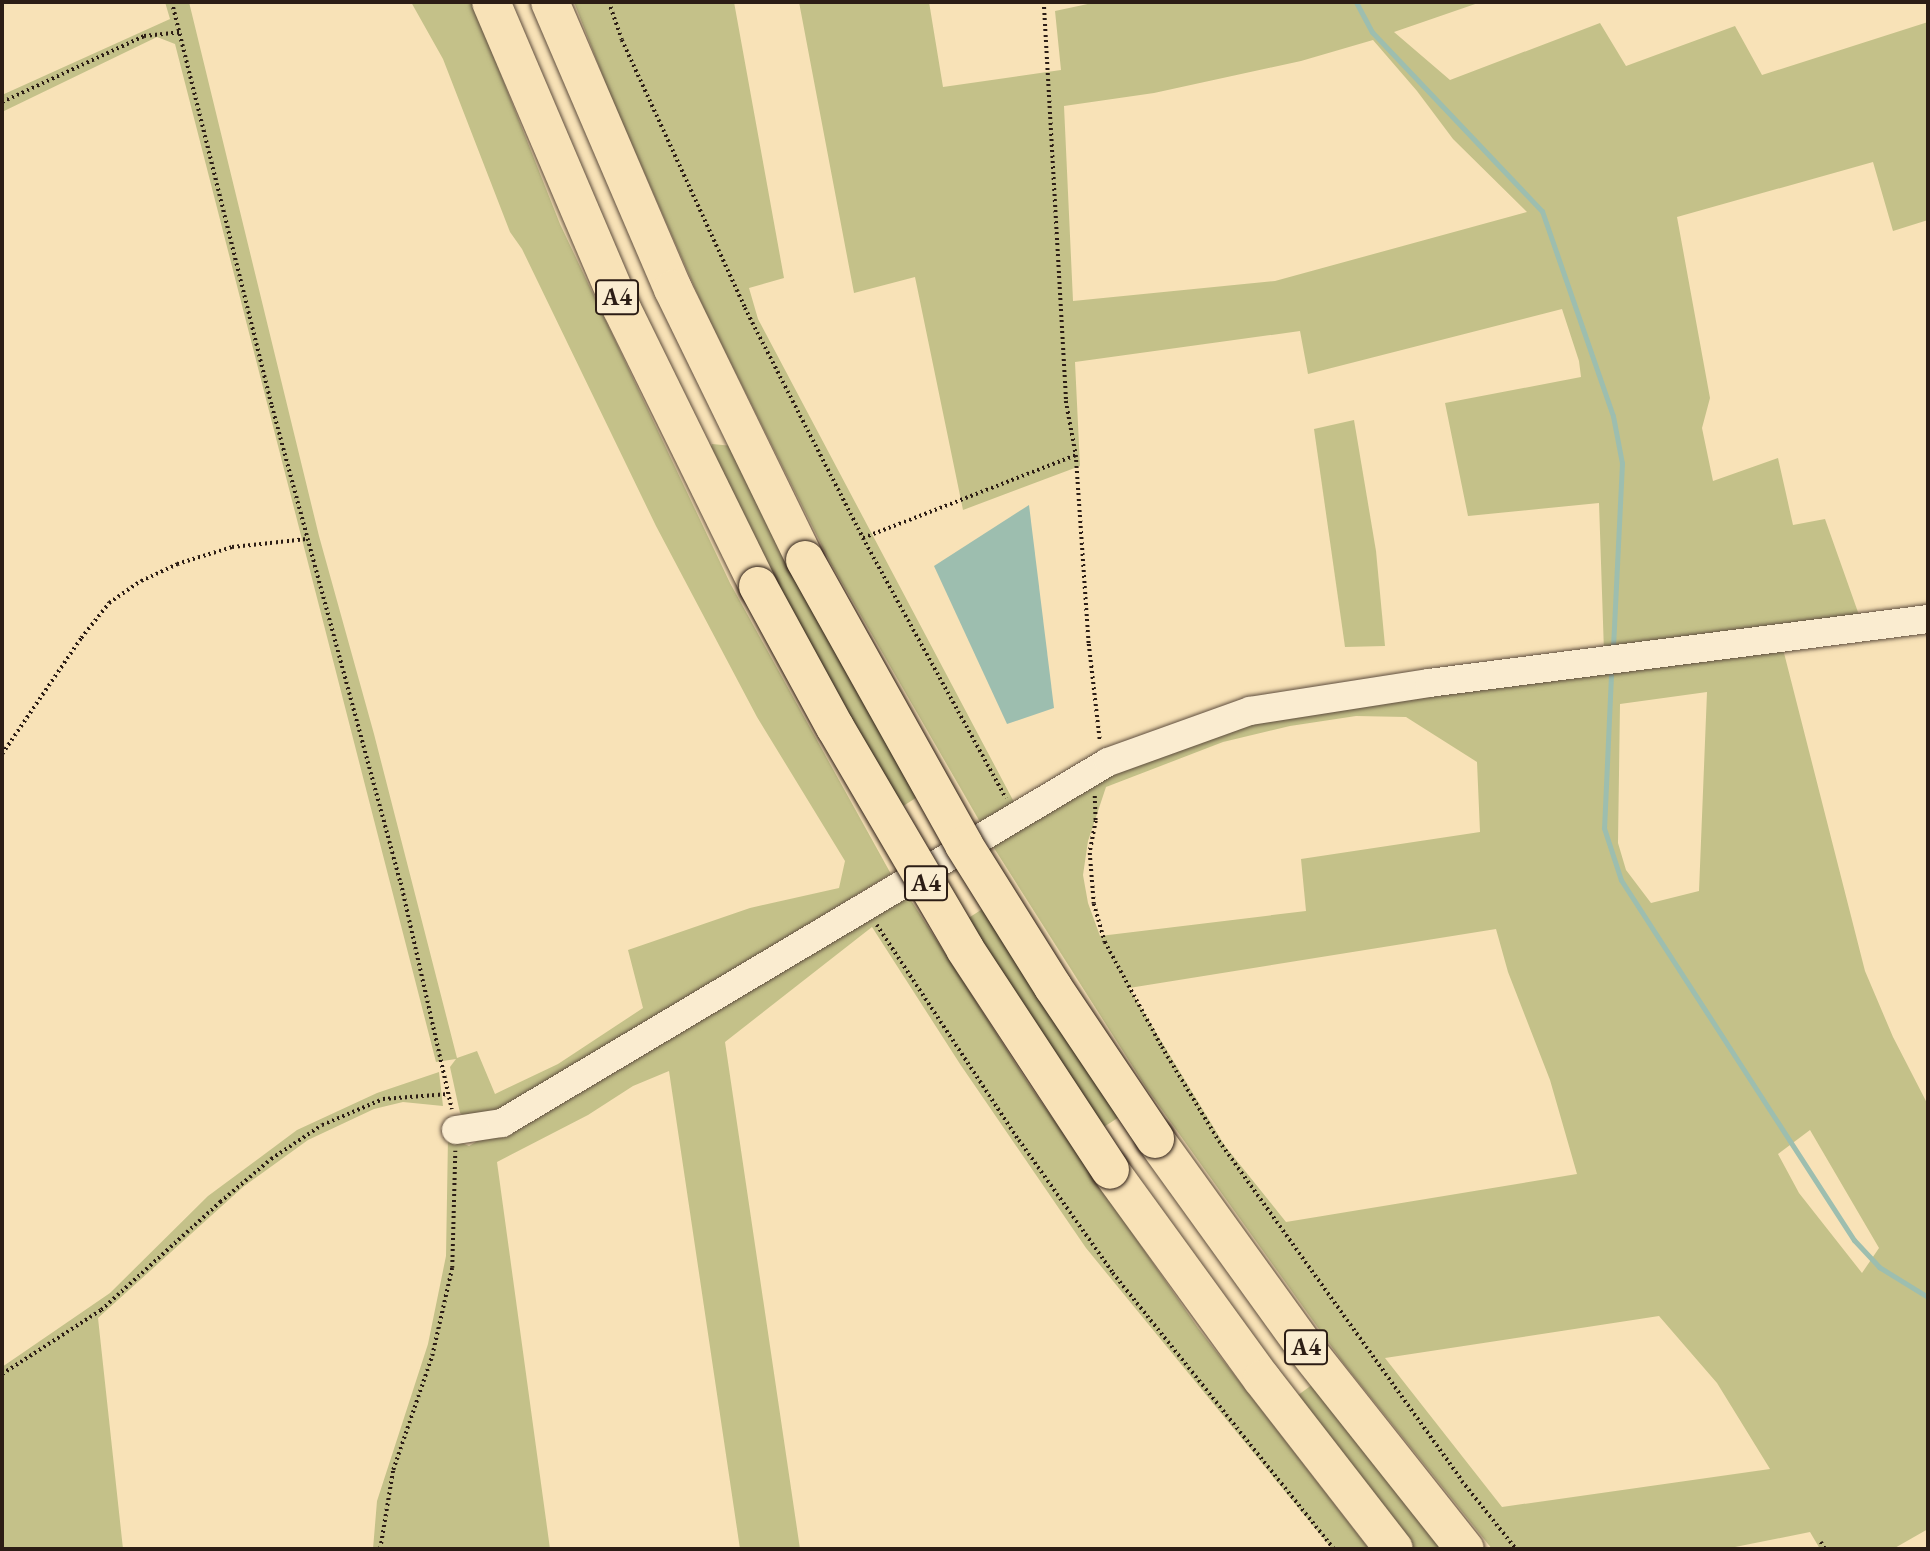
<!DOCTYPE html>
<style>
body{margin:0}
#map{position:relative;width:1930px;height:1551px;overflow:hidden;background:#f8e2b7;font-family:"EB Garamond",serif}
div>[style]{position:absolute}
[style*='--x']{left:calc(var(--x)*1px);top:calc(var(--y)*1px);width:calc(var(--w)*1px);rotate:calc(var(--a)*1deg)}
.green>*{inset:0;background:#c4c189;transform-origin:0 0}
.water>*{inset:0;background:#9dbeaf}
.stream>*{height:5px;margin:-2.5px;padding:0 2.5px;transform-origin:2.5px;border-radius:2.5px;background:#9dbeaf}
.path>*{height:3.5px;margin-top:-1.75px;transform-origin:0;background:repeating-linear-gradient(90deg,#2c1d15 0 2px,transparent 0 5.5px)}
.roads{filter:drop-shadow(0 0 2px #5f4e3e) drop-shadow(0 0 2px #5f4e3e)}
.minor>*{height:28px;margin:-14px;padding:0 14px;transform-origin:14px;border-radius:14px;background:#faecd0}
.highway>*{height:38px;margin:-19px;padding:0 19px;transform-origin:19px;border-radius:19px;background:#f8e2b7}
.bridges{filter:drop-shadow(0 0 2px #2c1d15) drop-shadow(0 0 2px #2c1d15)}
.highway-bridge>*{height:38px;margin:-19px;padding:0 19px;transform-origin:19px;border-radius:19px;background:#f8e2b7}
span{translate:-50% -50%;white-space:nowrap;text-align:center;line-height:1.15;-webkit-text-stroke:7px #faecd0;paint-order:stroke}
.shield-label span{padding:2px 5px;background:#faecd0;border:2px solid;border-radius:5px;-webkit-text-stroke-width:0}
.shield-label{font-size:24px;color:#2c1d15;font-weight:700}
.frame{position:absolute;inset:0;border:4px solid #2c1d15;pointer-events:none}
</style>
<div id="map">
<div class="green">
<div style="clip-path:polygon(165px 2px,189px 2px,319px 536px,374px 734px,457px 1058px,477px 1051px,495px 1094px,558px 1064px,643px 1008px,628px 950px,750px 908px,839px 888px,845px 861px,757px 717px,656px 526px,522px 249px,510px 232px,443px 59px,411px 2px,472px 2px,560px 224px,730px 583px,891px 874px,493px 1115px,469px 1119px,460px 1113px,450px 1067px,456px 1059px,436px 1062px,175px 44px,157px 37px,2px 112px,2px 95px,170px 19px)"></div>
<div style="clip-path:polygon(574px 2px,734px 2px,784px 278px,749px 288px,758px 319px,1014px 802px,980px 822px,830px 562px,705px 311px,609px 92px)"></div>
<div style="clip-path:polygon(evenodd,799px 2px,929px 2px,943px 87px,1061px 70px,1055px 11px,1097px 2px,1481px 2px,1394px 32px,1450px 80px,1600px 23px,1626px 66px,1735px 26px,1762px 75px,1928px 22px,1928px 220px,1893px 231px,1873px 162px,1677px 217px,1710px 398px,1702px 428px,1713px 481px,1778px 458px,1793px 525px,1825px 519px,1859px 615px,1604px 652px,1599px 503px,1468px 516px,1445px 403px,1581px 377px,1579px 361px,1562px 309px,1308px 374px,1300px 331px,1075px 362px,1080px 466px,963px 510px,915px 277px,854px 293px,799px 2px,1373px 40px,1417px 91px,1453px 139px,1527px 212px,1275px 281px,1073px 301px,1064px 106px,1154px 93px,1301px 61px,1373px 40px)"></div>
<div style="clip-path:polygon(1354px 420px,1376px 551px,1385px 646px,1345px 647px,1314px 429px)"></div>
<div style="clip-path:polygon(712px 444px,733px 446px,922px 794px,897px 810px,707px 457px)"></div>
<div style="clip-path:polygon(evenodd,1783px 649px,1865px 971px,1893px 1037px,1928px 1105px,1928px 1529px,1893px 1549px,1820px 1549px,1810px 1532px,1725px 1549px,1492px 1549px,1344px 1364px,1147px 1089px,987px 837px,1112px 767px,1236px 726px,1290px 716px,1783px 649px,1707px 692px,1699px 891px,1651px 903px,1626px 870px,1618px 843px,1620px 704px,1707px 692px,1783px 649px,1356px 716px,1406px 717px,1477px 762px,1480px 832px,1301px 859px,1306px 911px,1100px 936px,1088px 903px,1083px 875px,1088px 841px,1106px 787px,1223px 742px,1290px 726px,1356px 716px,1783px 649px,1496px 929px,1508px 972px,1550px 1080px,1577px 1174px,1286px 1222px,1225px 1146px,1129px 988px,1496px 929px,1783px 649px,1810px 1130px,1879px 1248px,1862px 1273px,1799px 1193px,1778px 1154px,1810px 1130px,1783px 649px,1659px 1316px,1717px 1383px,1770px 1469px,1502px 1507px,1385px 1358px,1659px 1316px)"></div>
<div style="clip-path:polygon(903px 888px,1028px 1083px,1198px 1328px,1369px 1549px,1332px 1549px,1086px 1248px,960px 1064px,872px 927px,725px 1042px,800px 1549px,740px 1549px,669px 1071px,633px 1086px,588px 1115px,497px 1162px,550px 1549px,373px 1549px,377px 1501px,428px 1344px,446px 1256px,448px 1137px,469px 1146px)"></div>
<div style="left:987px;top:906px;width:249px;height:28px;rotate:57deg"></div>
<div style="clip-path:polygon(439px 1072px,443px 1106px,403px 1102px,374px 1109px,308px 1140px,243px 1187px,98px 1318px,123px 1549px,2px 1549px,2px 1367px,110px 1293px,208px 1196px,297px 1130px,377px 1093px)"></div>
<div style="clip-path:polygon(1316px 1382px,1450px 1549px,1412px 1549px,1294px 1398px)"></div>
</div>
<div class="water">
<div style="clip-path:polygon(1029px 505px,1054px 708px,1007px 724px,934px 566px)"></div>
</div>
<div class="stream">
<div style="--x:1356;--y:2;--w:34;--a:62"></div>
<div style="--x:1372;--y:32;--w:247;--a:46.5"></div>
<div style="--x:1542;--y:211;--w:217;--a:70.9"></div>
<div style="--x:1613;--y:416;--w:48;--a:79.2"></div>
<div style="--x:1622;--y:463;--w:187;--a:92.8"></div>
<div style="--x:1611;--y:675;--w:153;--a:92.6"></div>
<div style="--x:1604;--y:828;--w:55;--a:71.9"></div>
<div style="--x:1621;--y:880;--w:429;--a:57.1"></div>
<div style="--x:1854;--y:1240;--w:37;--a:47"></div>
<div style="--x:1879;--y:1267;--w:57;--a:31.5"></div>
</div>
<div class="path">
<div style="--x:172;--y:2;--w:416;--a:76.1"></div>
<div style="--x:272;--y:406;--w:494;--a:74.9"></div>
<div style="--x:401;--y:883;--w:232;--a:77.3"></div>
<div style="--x:609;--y:2;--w:40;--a:71.1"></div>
<div style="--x:622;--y:40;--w:295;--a:65.3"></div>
<div style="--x:745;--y:308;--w:259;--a:62.8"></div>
<div style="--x:863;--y:538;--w:297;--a:61.2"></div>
<div style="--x:1044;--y:2;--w:400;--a:86.8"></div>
<div style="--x:1066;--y:401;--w:55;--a:79.5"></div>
<div style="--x:1076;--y:455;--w:189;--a:86.1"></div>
<div style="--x:1089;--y:644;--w:98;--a:83.5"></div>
<div style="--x:2;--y:102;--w:157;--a:-24.9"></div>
<div style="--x:144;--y:36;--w:36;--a:-6"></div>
<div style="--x:863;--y:538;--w:229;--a:-21.3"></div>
<div style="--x:2;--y:754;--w:140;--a:-55.7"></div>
<div style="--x:81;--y:638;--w:45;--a:-51.3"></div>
<div style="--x:109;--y:603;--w:39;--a:-35"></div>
<div style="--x:141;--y:581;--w:40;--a:-25"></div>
<div style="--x:177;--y:564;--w:58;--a:-17.2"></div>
<div style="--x:232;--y:547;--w:75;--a:-6.1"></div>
<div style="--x:1095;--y:796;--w:25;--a:88"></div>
<div style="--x:1096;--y:821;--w:33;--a:101"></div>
<div style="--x:1090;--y:853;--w:51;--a:85.5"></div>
<div style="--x:1094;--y:904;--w:40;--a:74"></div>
<div style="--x:1105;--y:942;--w:119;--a:61.5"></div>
<div style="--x:1162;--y:1047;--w:110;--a:58.8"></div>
<div style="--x:1219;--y:1141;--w:418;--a:54.4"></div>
<div style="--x:1462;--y:1481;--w:87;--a:51.5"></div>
<div style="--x:877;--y:925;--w:258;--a:56.6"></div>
<div style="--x:1019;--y:1140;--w:163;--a:54.7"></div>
<div style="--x:1113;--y:1273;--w:354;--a:51.3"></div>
<div style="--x:2;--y:1374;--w:118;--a:-32.9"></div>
<div style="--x:101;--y:1310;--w:161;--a:-42.2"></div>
<div style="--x:220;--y:1202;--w:67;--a:-40.1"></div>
<div style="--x:271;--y:1159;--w:61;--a:-33.7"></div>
<div style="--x:322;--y:1125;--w:66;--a:-23.1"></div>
<div style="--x:383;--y:1099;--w:66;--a:-4.3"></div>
<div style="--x:1821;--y:1542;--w:8;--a:60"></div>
<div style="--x:380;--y:1549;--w:80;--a:-80.7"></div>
<div style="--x:393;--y:1470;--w:120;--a:-71.1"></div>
<div style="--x:432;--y:1356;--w:90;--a:-77.2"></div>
<div style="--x:452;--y:1268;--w:117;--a:-88.5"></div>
</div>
<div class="roads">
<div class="minor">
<div style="--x:456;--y:1130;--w:47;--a:-8.7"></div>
<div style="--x:502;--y:1123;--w:705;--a:-30.78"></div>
<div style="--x:1108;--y:762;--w:151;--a:-19.8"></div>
<div style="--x:1250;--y:711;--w:181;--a:-8.9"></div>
<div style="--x:1429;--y:683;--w:503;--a:-7.31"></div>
</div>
<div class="highway">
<div style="--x:491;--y:2;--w:332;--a:66.9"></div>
<div style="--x:621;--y:307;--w:311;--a:63.8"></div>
<div style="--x:550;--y:2;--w:312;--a:66.8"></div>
<div style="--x:673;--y:289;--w:301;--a:64"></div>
<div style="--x:1155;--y:1139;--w:260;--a:54.2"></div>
<div style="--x:1307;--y:1350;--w:254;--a:51.6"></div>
<div style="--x:1110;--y:1170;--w:258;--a:54"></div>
<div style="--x:1262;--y:1379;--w:215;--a:52.2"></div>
</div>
</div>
<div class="bridges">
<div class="highway-bridge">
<div style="--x:805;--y:560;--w:326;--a:60.8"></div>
<div style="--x:964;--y:845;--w:168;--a:57.9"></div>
<div style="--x:1053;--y:987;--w:183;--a:56.1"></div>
<div style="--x:758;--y:586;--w:161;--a:61.4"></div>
<div style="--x:835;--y:727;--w:257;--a:59.6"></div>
<div style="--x:965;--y:949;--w:264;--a:56.7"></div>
</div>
</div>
<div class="shield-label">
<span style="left:617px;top:297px">A4</span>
<span style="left:926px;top:883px">A4</span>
<span style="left:1306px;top:1347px">A4</span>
</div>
<div class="frame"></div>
</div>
